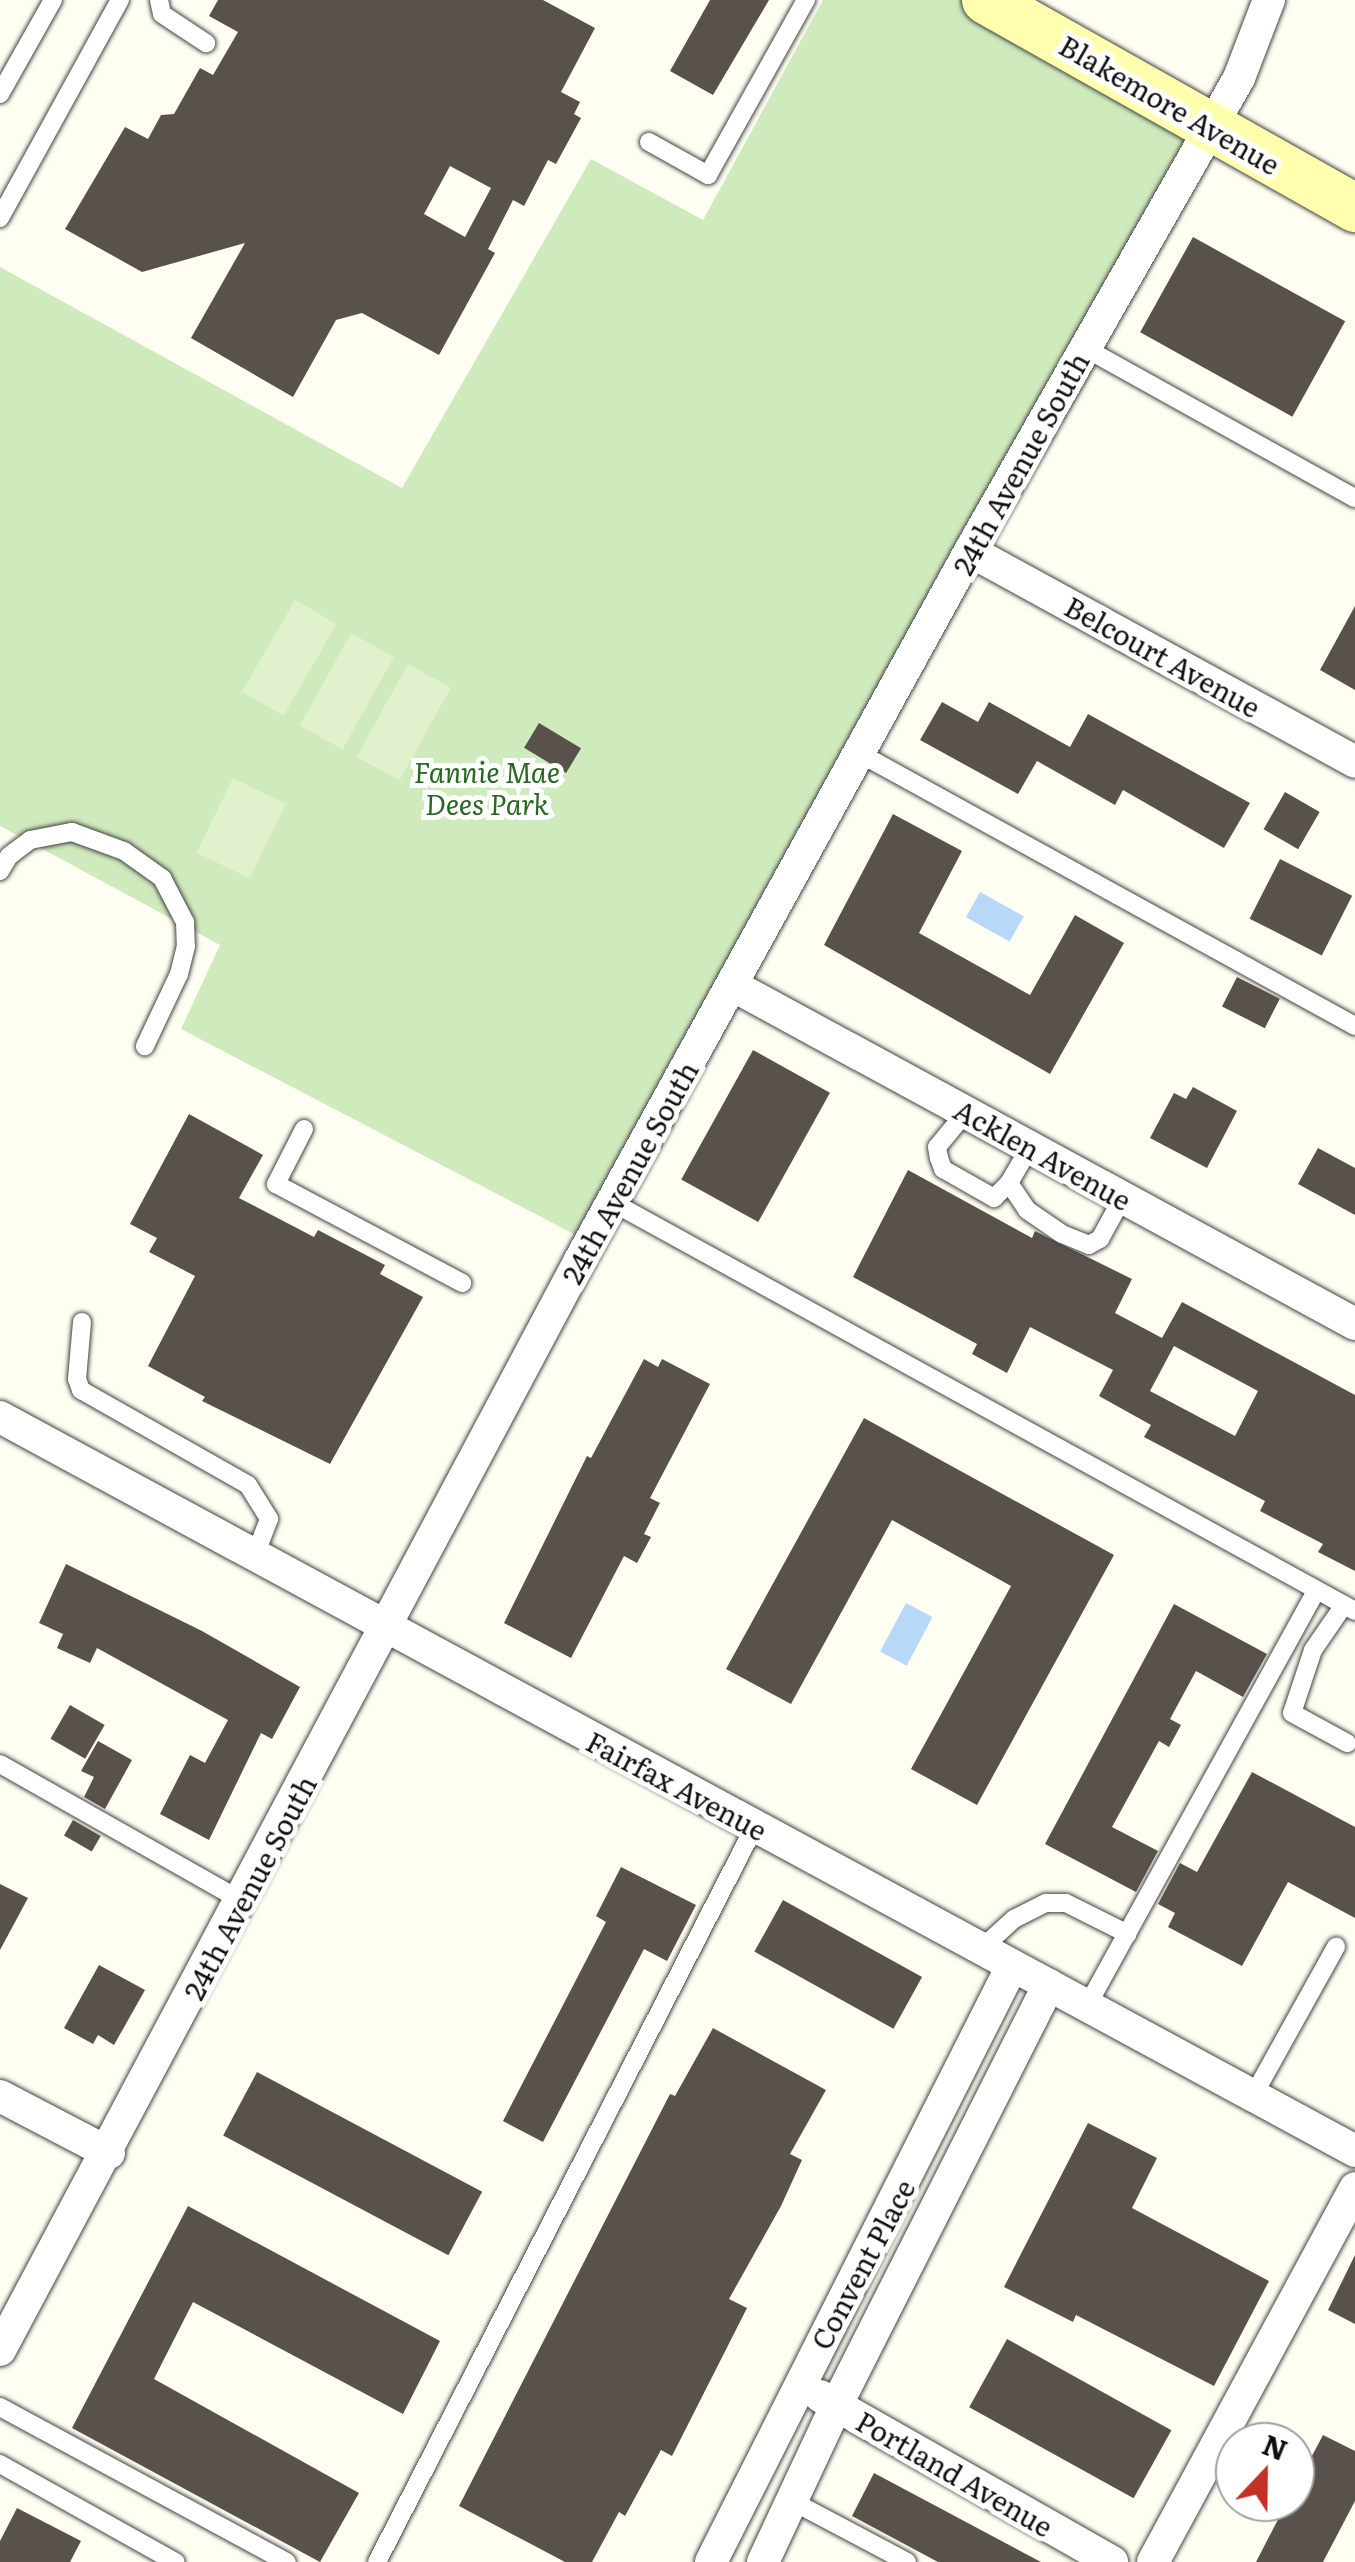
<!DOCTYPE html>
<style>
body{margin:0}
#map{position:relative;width:1355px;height:2562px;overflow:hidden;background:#fffef3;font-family:Literata,serif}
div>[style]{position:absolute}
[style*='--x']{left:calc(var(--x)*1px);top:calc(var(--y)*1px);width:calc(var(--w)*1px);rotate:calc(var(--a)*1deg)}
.green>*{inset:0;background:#cfeabc}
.pitch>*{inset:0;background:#e1f1ce;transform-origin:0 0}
.water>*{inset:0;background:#b7d8f7;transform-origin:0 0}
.building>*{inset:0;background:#59524c;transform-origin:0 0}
.roads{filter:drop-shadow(0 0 2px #434343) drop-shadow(0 0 2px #434343)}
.lane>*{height:18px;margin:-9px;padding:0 9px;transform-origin:9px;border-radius:9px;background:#fff}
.street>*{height:32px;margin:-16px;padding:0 16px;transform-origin:16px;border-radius:16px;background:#fff}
.secondary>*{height:48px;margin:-24px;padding:0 24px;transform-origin:24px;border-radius:24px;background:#ffffae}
span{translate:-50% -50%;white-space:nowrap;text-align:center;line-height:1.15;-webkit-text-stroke:10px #fff;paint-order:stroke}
.street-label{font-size:28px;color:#101010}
.park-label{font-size:28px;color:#26691f;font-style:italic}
.north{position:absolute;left:1215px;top:2422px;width:100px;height:100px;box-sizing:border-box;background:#fff;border:2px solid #9f9f9f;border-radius:50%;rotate:22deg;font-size:28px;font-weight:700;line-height:40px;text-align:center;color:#101010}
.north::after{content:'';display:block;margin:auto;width:35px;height:45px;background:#c23026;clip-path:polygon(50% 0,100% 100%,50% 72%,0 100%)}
</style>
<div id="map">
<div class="green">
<div style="clip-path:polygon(823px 0,986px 0,1210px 126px,589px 1242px,181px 1029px,220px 945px,0 826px,0 267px,402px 488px,591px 159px,703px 220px)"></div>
</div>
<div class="pitch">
<div style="left:295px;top:600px;width:48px;height:106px;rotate:30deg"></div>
<div style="left:351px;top:633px;width:49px;height:106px;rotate:29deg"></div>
<div style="left:408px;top:664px;width:49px;height:106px;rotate:29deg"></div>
<div style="left:233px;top:778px;width:59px;height:83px;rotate:26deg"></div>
</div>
<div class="water">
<div style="left:980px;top:892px;width:50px;height:29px;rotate:29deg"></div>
<div style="left:906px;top:1603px;width:30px;height:55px;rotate:28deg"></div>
</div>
<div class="building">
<div style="clip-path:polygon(evenodd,218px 0,543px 0,595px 28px,561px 92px,580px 102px,574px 114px,581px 118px,556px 164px,548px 160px,524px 206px,513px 200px,488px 249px,495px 253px,439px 355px,362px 313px,336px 320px,293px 397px,191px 338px,245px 243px,142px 272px,65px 229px,125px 127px,148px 139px,161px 115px,174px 114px,200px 68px,213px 75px,238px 32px,209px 16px,218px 0,450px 166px,491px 188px,465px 237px,424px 214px,450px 166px)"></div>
<div style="clip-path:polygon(710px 0,769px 0,713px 95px,670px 71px)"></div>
<div style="left:1193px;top:237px;width:174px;height:109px;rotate:29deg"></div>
<div style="clip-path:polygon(1355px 606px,1355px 690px,1320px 670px)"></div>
<div style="clip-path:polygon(942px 702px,978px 722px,989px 702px,1070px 747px,1088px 714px,1250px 803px,1224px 848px,1123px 790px,1115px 805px,1037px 761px,1018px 794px,920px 740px)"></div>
<div style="left:539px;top:723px;width:49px;height:29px;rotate:31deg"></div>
<div style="left:1285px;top:792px;width:40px;height:43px;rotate:30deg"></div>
<div style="clip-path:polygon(893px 814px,962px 851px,919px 933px,1030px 995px,1075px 915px,1124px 943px,1050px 1074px,824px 945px)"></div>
<div style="left:1280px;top:859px;width:81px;height:67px;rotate:27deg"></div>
<div style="left:1237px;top:977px;width:48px;height:33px;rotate:27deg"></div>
<div style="left:753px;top:1050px;width:88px;height:148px;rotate:29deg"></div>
<div style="clip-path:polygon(1193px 1087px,1237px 1111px,1207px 1168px,1150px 1138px,1174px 1093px,1186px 1099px)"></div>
<div style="clip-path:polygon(189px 1114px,263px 1155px,239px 1198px,314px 1237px,318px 1230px,385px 1265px,380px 1274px,423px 1297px,330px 1464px,202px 1401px,205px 1397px,148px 1366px,195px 1276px,149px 1252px,157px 1238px,130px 1224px)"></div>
<div style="clip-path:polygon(1318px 1148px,1355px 1168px,1355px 1215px,1298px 1184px)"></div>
<div style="clip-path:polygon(evenodd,908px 1170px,1032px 1238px,1035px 1231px,1132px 1279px,1115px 1313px,1162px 1338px,1182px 1302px,1355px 1395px,1355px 1571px,1318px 1552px,1323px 1544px,1260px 1511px,1265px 1501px,1144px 1437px,1151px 1425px,1099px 1396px,1113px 1370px,1030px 1327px,1007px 1373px,972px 1354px,977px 1344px,853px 1277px,908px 1170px,1174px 1346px,1258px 1391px,1235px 1436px,1150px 1391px,1174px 1346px)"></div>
<div style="clip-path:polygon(644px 1359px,658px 1367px,662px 1359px,710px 1384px,650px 1498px,660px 1503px,644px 1534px,651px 1537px,637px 1563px,624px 1556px,571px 1658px,504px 1623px,587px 1456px,591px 1458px)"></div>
<div style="clip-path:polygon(864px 1418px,1114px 1555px,977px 1805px,911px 1769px,1011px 1586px,892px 1520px,791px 1704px,726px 1669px)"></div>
<div style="clip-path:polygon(66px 1564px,202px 1631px,300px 1687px,272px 1739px,261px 1733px,209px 1840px,160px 1814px,190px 1755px,205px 1763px,228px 1720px,97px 1648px,90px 1663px,57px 1648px,63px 1634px,39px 1623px)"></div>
<div style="clip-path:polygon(1174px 1604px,1267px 1654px,1243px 1697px,1196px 1671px,1170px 1719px,1181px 1725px,1169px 1747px,1159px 1741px,1112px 1827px,1158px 1851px,1136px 1892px,1045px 1844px)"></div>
<div style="left:70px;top:1705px;width:40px;height:39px;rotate:30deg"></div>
<div style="clip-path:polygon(98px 1741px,132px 1760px,105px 1809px,84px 1797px,94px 1777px,81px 1771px)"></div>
<div style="clip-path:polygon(1252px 1772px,1355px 1827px,1355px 1918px,1288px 1882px,1242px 1966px,1168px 1927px,1175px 1913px,1158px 1904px,1180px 1863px,1197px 1872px)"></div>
<div style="left:73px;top:1820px;width:32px;height:18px;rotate:30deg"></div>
<div style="clip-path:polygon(621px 1867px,696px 1905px,667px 1961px,644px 1949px,543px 2142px,503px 2121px,606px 1922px,596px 1916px)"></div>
<div style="clip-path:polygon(0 1884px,28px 1898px,0 1950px)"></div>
<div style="left:783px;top:1900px;width:159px;height:59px;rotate:29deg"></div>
<div style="clip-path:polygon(99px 1965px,145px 1990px,114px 2045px,98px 2035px,93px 2044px,64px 2028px)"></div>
<div style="clip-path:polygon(713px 2028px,826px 2090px,790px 2154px,802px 2160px,781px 2206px,729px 2299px,747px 2308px,672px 2456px,661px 2450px,625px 2516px,619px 2512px,592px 2562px,565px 2562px,459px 2506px,670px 2094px,675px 2096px)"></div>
<div style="left:257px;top:2072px;width:255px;height:72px;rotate:28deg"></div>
<div style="clip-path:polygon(1088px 2123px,1157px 2158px,1132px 2208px,1269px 2281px,1214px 2386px,1076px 2315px,1073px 2322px,1004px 2287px)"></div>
<div style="clip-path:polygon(188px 2206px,440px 2341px,403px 2414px,193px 2302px,154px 2379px,359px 2493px,320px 2562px,72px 2428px)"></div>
<div style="clip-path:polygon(1355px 2255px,1355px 2324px,1328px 2310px)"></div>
<div style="left:1007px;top:2339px;width:188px;height:78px;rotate:29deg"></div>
<div style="clip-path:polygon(1323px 2435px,1355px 2451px,1355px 2501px,1323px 2562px,1256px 2562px,1287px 2502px,1295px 2502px,1295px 2488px)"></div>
<div style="clip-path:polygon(874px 2473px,1041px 2562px,938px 2562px,852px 2516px)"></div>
<div style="clip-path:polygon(17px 2508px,81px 2541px,70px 2562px,0 2562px,0 2541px)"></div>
</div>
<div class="roads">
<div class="lane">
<div style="--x:159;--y:0;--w:14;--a:78"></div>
<div style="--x:162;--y:14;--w:53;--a:33.4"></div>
<div style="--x:0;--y:94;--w:108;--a:-60.6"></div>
<div style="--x:649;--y:142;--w:68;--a:29.2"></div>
<div style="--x:708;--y:175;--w:201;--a:-60.8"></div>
<div style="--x:0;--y:218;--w:249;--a:-61.2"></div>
<div style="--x:1085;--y:348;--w:309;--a:29.1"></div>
<div style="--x:859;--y:753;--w:566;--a:28.83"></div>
<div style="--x:0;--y:871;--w:17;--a:-59"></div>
<div style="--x:9;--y:856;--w:26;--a:-37"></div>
<div style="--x:30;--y:840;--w:43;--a:-10.8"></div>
<div style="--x:72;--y:832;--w:55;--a:20.1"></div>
<div style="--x:124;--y:851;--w:47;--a:35.4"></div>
<div style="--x:162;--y:878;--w:50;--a:62.4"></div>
<div style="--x:185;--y:922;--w:24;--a:88"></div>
<div style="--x:186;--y:946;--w:29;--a:104"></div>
<div style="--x:179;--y:974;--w:80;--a:115.3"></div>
<div style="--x:966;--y:1112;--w:45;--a:129.6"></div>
<div style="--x:937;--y:1147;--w:11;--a:80"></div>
<div style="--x:939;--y:1158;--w:12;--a:70"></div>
<div style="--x:943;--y:1169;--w:59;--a:29.6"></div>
<div style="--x:994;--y:1198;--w:21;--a:-45"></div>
<div style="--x:1009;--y:1183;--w:42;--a:-59.7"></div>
<div style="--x:304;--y:1129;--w:62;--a:117"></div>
<div style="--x:276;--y:1184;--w:211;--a:28"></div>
<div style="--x:1009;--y:1183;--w:32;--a:56"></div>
<div style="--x:1027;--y:1210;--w:42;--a:34.4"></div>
<div style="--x:1062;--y:1234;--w:29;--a:22"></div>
<div style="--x:1089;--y:1245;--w:13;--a:-29"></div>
<div style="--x:1100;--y:1239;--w:48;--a:-61.3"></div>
<div style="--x:612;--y:1202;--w:848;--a:28.83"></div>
<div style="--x:82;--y:1322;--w:57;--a:95"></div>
<div style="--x:77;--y:1379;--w:12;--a:70"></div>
<div style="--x:81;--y:1390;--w:192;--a:29.6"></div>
<div style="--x:248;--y:1485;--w:40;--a:58"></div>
<div style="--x:269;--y:1519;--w:40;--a:111"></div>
<div style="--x:1344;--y:1605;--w:55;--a:124.6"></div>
<div style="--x:1313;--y:1650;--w:66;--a:108.4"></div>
<div style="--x:1292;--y:1713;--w:63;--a:28.6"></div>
<div style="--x:0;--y:1764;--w:276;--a:29.5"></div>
<div style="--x:981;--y:1949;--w:45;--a:-42.3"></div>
<div style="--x:1014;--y:1919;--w:36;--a:-27"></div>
<div style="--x:1046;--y:1903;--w:20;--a:0"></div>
<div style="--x:1066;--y:1903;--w:69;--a:26.6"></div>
<div style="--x:1087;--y:2006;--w:475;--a:-61.1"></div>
<div style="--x:1253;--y:2096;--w:171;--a:-60.9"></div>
<div style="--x:0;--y:2407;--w:326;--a:28.4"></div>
<div style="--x:0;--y:2464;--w:201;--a:29.2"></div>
<div style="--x:792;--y:2501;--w:130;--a:27.9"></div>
<div style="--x:377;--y:2562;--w:827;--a:-62.82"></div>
</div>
<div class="street">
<div style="--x:970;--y:551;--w:439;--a:28.7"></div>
<div style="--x:732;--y:985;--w:709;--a:28.55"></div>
<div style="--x:0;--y:1417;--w:1541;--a:28.44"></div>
<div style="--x:0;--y:2096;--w:123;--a:27.6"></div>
<div style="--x:0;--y:2350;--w:1235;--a:-61.98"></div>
<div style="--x:580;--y:1260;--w:809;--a:-61.19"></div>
<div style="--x:970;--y:551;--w:544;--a:-60.37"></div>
<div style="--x:1239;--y:78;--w:84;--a:-69"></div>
<div style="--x:820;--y:2396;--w:336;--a:29.6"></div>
<div style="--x:711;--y:2562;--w:668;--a:-63.2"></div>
<div style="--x:763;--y:2562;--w:172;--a:-64.9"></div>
<div style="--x:836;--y:2406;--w:472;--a:-63.2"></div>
<div style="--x:1153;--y:2562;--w:425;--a:-61.6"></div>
</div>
<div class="secondary">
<div style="--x:986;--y:0;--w:424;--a:29.4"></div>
</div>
</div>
<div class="street-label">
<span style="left:1170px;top:104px;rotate:30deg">Blakemore Avenue</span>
<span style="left:1020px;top:463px;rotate:-61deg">24th Avenue South</span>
<span style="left:1163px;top:656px;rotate:29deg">Belcourt Avenue</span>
<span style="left:1043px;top:1154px;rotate:29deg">Acklen Avenue</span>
<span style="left:629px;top:1172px;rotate:-61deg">24th Avenue South</span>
<span style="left:677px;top:1785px;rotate:28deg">Fairfax Avenue</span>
<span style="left:249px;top:1887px;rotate:-62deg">24th Avenue South</span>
<span style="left:862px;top:2264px;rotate:-62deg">Convent Place</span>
<span style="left:955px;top:2473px;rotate:30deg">Portland Avenue</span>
</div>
<div class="park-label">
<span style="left:487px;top:787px">Fannie Mae<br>Dees Park</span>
</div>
<div class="north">N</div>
</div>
